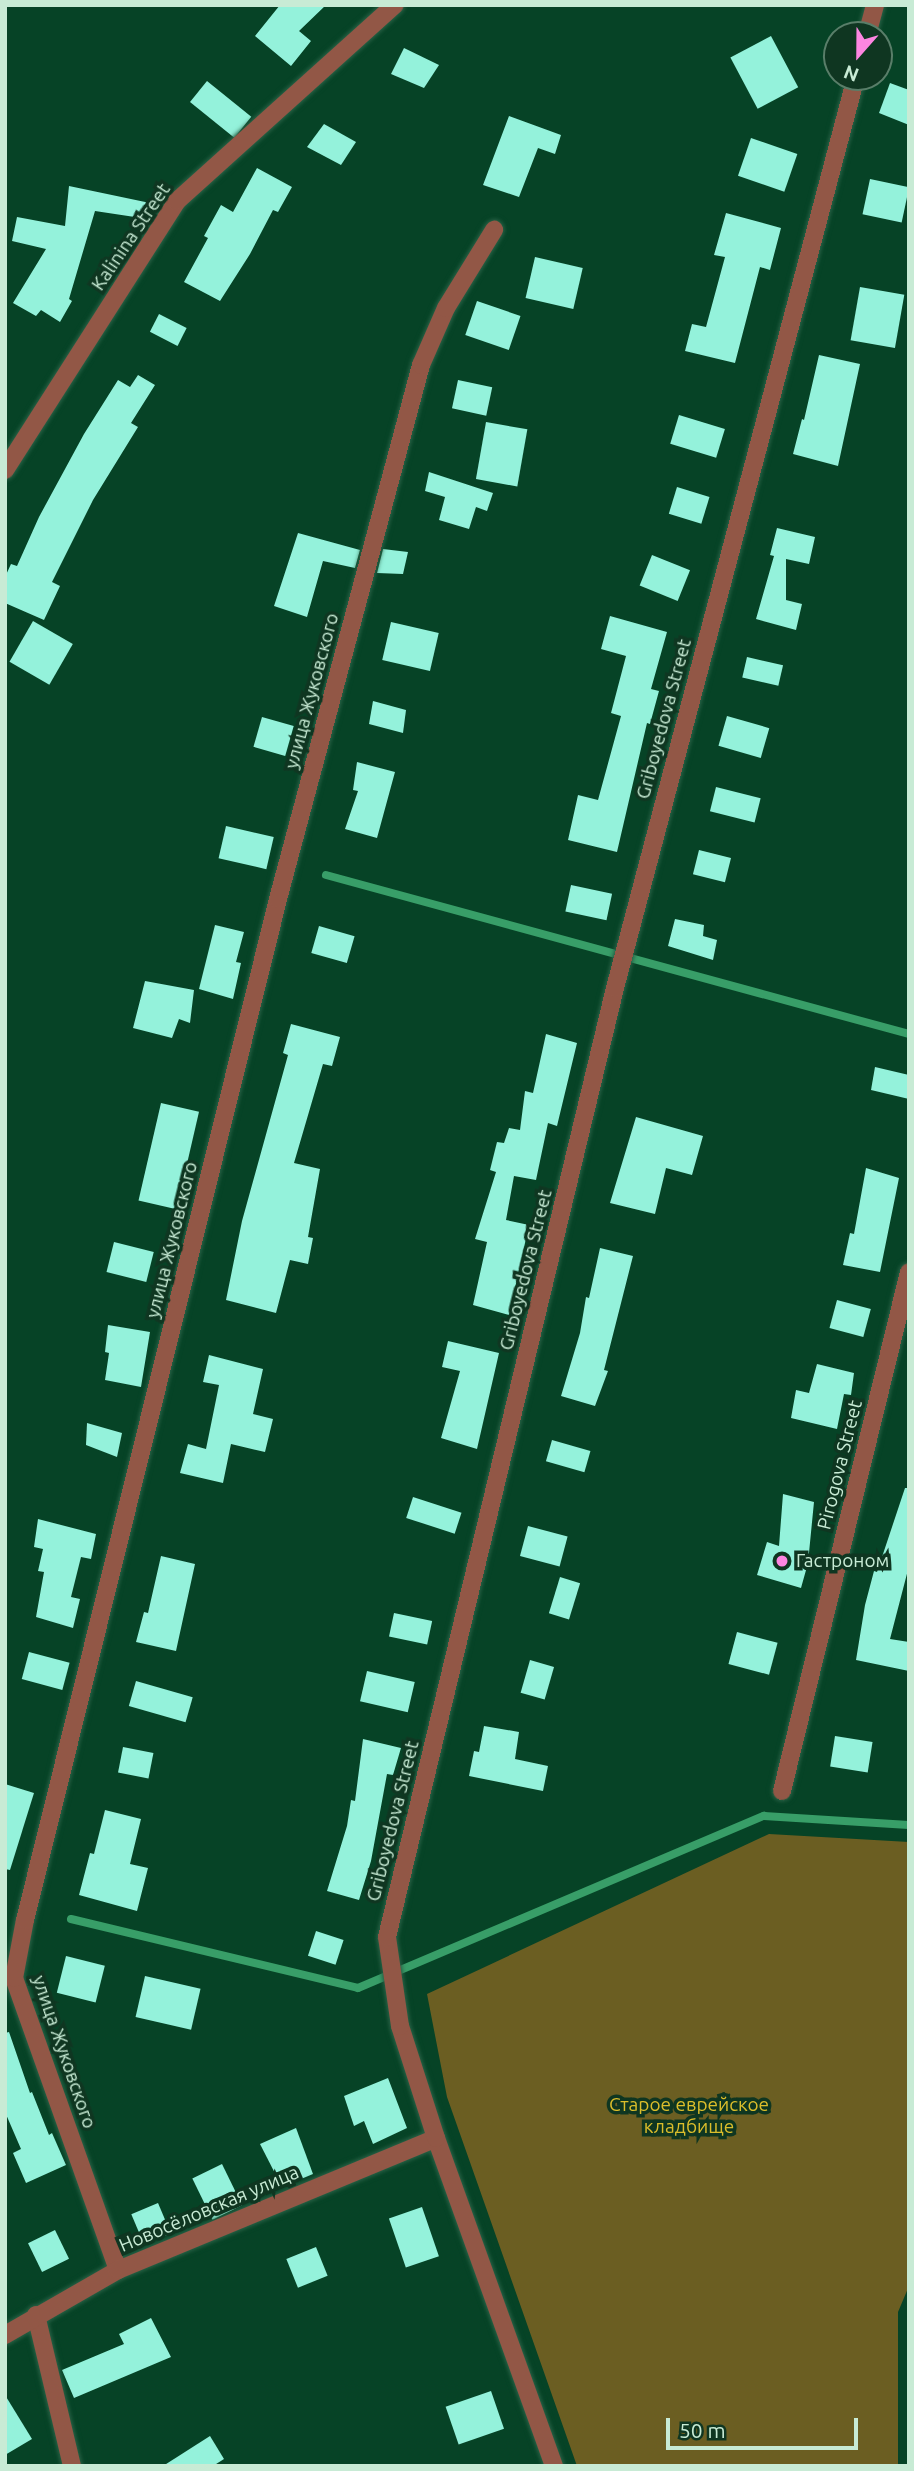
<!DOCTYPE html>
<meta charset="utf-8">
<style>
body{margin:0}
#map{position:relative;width:914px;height:2471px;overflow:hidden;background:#064326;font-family:Ubuntu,sans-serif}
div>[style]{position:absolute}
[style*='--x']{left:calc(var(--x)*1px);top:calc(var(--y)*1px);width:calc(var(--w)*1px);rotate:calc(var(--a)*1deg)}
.green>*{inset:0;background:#6b5e22}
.stream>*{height:8px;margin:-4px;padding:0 4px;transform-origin:4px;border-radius:4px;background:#389e68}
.building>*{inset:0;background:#94f2db;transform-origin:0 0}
.roads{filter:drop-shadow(0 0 2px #296146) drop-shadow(0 0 2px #296146)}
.street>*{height:18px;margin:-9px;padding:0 9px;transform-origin:9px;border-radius:9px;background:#925746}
.dots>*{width:19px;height:19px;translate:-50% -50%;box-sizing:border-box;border:4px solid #0f3621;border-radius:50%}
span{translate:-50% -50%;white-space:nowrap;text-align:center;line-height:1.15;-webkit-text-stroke:7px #0f3621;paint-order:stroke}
.street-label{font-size:19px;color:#c8ebd5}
.poi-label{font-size:19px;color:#c8ebd5}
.left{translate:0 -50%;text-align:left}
.park-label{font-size:19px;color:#dbbd2b}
.frame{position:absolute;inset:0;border:7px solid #c8ebd5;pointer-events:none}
.north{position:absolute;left:823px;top:21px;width:70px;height:70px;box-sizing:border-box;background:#0f3621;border:2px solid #597e69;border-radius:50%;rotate:201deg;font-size:19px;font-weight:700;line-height:28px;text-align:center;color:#c8ebd5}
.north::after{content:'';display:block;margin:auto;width:24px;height:32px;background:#fd86e1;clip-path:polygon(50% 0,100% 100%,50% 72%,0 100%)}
.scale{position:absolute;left:666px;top:2418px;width:192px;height:32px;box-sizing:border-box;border:4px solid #c8ebd5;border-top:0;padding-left:9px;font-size:21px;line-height:24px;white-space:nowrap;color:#c8ebd5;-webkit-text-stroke:5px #0f3621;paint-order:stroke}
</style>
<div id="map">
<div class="green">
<div style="clip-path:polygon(769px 1834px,909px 1842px,909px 2286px,898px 2312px,898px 2466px,577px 2466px,447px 2097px,427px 1994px)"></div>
</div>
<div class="stream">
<div style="--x:326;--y:875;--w:604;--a:15.26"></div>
<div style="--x:71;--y:1919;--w:295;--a:13.5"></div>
<div style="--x:358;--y:1988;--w:441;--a:-23"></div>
<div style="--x:764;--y:1816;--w:145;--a:3.6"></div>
</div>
<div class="building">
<div style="clip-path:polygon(280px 5px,326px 5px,299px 31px,311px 41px,291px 66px,255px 36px)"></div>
<div style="left:771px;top:36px;width:58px;height:46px;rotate:62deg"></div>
<div style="clip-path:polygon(404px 48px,439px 65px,424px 88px,391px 74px)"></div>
<div style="left:207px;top:81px;width:57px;height:27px;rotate:39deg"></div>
<div style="clip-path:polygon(890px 83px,909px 90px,909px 125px,879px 113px)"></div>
<div style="clip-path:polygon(509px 116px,561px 135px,555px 154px,538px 148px,519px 197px,483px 185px)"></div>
<div style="clip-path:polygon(324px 124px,356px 142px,341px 165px,307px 147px)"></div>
<div style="left:751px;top:138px;width:49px;height:40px;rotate:19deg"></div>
<div style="clip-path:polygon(257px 168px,292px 187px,278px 212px,273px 210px,250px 254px,220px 301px,184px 282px,208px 238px,204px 236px,221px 205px,233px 212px)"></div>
<div style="left:870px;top:179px;width:40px;height:36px;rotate:12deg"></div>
<div style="clip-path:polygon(69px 186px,150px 203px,148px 219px,95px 211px,69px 299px,72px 301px,60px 322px,41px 310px,36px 316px,13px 303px,46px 249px,12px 241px,17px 217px,65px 226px)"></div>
<div style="clip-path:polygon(726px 213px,781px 228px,770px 270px,760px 267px,735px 363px,685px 351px,692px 324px,706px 327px,725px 257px,714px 255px)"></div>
<div style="left:535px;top:257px;width:49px;height:42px;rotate:13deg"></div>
<div style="left:860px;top:287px;width:45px;height:54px;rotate:10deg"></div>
<div style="left:477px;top:301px;width:46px;height:36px;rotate:19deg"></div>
<div style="left:159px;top:314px;width:31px;height:20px;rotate:27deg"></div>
<div style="clip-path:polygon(819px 355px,860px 364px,838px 466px,793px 454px,802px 419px,804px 420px)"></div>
<div style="clip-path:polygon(138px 375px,155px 385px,131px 423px,138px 427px,93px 500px,52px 582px,60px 586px,44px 620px,5px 603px,5px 577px,11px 564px,17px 566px,39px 517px,84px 434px,118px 380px,130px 387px)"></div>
<div style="left:458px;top:380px;width:35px;height:29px;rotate:12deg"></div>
<div style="left:679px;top:415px;width:48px;height:30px;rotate:17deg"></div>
<div style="left:486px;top:422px;width:42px;height:58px;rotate:10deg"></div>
<div style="clip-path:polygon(429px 472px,493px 493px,487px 511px,476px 507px,469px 529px,439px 520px,445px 497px,425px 491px)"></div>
<div style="left:677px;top:487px;width:34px;height:28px;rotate:17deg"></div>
<div style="clip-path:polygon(777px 528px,815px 537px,809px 564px,786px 559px,786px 600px,802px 604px,796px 630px,756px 619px,774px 556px,770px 555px)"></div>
<div style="clip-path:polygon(298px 533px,360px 550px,355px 568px,323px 561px,307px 617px,274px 606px)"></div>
<div style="clip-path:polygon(383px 549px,408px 552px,403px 574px,377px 573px)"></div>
<div style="left:652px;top:555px;width:41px;height:33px;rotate:22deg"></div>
<div style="clip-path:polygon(610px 616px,667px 632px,651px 689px,659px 691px,650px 724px,647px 723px,617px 852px,568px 840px,578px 795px,598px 800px,621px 716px,611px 713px,626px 656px,601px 649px)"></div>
<div style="left:33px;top:621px;width:46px;height:47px;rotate:30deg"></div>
<div style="left:391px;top:622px;width:49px;height:39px;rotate:13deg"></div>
<div style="left:747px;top:657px;width:37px;height:21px;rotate:13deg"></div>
<div style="clip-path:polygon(373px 701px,406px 710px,403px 733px,369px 724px)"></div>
<div style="left:727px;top:716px;width:44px;height:31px;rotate:16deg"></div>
<div style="left:262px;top:717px;width:33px;height:31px;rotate:16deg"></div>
<div style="clip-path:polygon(357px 762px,395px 772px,377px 838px,345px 829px,358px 791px,353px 790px)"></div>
<div style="left:716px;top:787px;width:46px;height:25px;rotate:14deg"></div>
<div style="left:226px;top:826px;width:49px;height:33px;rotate:13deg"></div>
<div style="left:699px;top:850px;width:33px;height:25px;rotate:14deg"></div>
<div style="left:571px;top:885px;width:42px;height:27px;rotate:12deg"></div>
<div style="clip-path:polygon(675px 919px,704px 925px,703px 936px,717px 940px,713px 960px,668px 946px)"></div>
<div style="clip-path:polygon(215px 925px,244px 932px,236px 962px,241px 963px,233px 999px,199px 989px)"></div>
<div style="left:319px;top:926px;width:37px;height:28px;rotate:16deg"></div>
<div style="clip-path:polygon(145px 981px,194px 990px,190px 1023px,179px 1019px,172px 1038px,133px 1028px)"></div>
<div style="clip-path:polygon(291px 1024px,340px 1037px,332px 1066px,323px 1064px,294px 1163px,320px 1169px,308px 1237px,313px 1238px,308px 1264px,290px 1260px,276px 1313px,226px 1300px,242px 1221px,288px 1055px,283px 1053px)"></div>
<div style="clip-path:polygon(546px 1034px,577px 1043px,557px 1126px,548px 1123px,536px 1180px,514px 1176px,506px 1220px,529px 1225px,509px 1315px,473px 1305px,487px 1242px,475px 1239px,496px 1172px,490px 1170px,497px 1142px,504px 1143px,509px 1128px,520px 1130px,525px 1091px,533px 1093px)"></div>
<div style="clip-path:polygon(875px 1067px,909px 1075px,909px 1099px,871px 1090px)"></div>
<div style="left:161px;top:1103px;width:39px;height:100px;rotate:13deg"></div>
<div style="clip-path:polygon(636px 1117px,703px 1136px,692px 1175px,666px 1168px,655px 1214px,610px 1203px)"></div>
<div style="clip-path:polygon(866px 1168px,899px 1178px,880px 1272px,843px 1265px,850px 1233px,854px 1234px)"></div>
<div style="left:114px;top:1242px;width:41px;height:31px;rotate:14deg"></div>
<div style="clip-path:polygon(600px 1248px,633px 1256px,604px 1370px,608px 1371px,595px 1406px,561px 1396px,580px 1333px,586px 1297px,589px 1298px)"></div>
<div style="left:837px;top:1300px;width:35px;height:29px;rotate:15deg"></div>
<div style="clip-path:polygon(108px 1325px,150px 1332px,141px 1387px,105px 1380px,109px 1353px,105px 1352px)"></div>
<div style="clip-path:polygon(448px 1341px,499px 1353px,477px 1449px,441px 1438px,460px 1371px,442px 1367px)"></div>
<div style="clip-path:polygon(209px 1355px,263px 1369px,253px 1414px,273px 1419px,265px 1452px,231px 1444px,223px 1483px,180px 1473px,188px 1444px,206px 1449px,219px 1385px,203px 1382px)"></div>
<div style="clip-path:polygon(817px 1364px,854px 1373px,851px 1395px,844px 1394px,837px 1429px,791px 1418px,796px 1390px,809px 1393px)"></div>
<div style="clip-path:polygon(87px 1423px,122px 1433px,117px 1457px,86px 1445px)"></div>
<div style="left:552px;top:1440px;width:40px;height:22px;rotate:16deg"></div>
<div style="clip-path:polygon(905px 1488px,909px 1488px,909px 1566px,890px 1639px,909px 1642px,909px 1671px,856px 1660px,865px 1605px,874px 1571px,877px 1572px)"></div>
<div style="clip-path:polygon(783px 1494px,814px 1502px,808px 1563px,801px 1588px,757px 1575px,767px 1542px,779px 1546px)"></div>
<div style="left:413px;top:1497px;width:51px;height:22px;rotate:18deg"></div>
<div style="clip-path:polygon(38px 1519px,96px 1534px,91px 1559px,81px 1557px,71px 1597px,80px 1599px,73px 1628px,36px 1617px,44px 1572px,38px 1571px,43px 1549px,34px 1547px)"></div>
<div style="left:528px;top:1526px;width:41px;height:31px;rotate:15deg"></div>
<div style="clip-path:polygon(161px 1556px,195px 1564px,176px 1651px,136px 1642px,144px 1612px,148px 1613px)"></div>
<div style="left:560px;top:1577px;width:21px;height:38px;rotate:17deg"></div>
<div style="left:394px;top:1613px;width:39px;height:24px;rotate:12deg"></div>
<div style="left:737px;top:1632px;width:42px;height:33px;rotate:15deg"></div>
<div style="left:29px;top:1652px;width:42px;height:28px;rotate:15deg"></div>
<div style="left:530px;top:1660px;width:25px;height:34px;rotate:16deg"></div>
<div style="left:367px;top:1671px;width:49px;height:31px;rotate:13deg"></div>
<div style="left:136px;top:1681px;width:59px;height:26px;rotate:16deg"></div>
<div style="clip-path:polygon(484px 1726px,519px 1732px,515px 1759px,548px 1766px,543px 1791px,469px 1776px,474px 1751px,479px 1752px)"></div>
<div style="left:835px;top:1736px;width:38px;height:31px;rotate:9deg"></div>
<div style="clip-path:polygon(363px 1739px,401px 1748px,393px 1775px,387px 1774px,371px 1861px,359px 1900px,327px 1891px,347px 1826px,351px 1800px,355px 1801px)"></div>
<div style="left:123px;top:1747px;width:31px;height:26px;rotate:11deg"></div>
<div style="clip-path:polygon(5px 1784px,34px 1793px,10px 1870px,5px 1869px)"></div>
<div style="clip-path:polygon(105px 1810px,141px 1819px,130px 1864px,148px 1868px,137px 1911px,79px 1895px,90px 1853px,94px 1854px)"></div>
<div style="left:316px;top:1931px;width:29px;height:26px;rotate:18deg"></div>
<div style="left:66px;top:1956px;width:40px;height:38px;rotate:14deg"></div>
<div style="left:145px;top:1976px;width:57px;height:42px;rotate:13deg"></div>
<div style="clip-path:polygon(9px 2032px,30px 2093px,32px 2092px,49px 2135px,52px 2133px,66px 2165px,26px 2183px,13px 2153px,21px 2149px,5px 2112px,5px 2033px)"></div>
<div style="clip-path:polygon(388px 2078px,407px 2128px,373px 2144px,364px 2121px,354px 2126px,344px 2096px)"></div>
<div style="clip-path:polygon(296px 2128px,313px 2174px,282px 2187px,260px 2144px)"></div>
<div style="left:222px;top:2164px;width:46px;height:33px;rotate:64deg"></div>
<div style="left:158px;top:2203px;width:33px;height:29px;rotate:67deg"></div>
<div style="left:422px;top:2207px;width:52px;height:35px;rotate:71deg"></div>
<div style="left:55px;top:2230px;width:32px;height:30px;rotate:64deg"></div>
<div style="left:316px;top:2247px;width:31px;height:32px;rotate:68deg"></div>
<div style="clip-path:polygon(151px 2318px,171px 2357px,74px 2398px,62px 2370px,124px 2344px,119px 2334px)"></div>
<div style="left:491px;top:2391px;width:40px;height:48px;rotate:71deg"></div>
<div style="clip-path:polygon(5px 2395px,32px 2439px,5px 2455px)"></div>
<div style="clip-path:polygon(210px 2436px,224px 2459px,213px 2466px,163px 2466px)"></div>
</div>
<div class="roads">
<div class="street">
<div style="--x:867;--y:35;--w:31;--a:-75"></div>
<div style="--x:5;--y:470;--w:319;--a:-57.4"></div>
<div style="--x:177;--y:201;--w:293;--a:-42"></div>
<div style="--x:782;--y:1791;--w:534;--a:-76.25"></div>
<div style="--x:118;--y:2270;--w:310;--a:-109.6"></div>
<div style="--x:14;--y:1978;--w:59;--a:-79.3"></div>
<div style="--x:25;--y:1920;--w:1052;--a:-76.08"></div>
<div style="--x:278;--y:899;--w:553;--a:-75.01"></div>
<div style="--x:421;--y:365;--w:62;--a:-66.3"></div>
<div style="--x:446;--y:308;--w:92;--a:-58.4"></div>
<div style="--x:36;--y:2315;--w:155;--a:76.6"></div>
<div style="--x:5;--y:2335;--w:130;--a:-29.9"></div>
<div style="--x:118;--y:2270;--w:344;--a:-22.5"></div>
<div style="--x:554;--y:2466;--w:349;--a:-109.8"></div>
<div style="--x:436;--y:2138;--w:118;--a:-107.8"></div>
<div style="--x:400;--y:2026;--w:90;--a:-98.3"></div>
<div style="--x:387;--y:1937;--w:976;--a:-76.49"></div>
<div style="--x:615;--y:988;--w:942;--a:-75.18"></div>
</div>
</div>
<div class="dots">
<div style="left:782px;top:1561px;background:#fd86e1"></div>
</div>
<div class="street-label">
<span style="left:131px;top:237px;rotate:-56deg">Kalinina Street</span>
<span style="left:312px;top:691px;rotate:-75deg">улица Жуковского</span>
<span style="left:664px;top:719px;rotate:-75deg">Griboyedova Street</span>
<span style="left:172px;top:1240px;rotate:-76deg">улица Жуковского</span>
<span style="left:526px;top:1270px;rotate:-76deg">Griboyedova Street</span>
<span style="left:840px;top:1465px;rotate:-76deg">Pirogova Street</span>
<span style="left:393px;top:1821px;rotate:-76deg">Griboyedova Street</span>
<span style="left:64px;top:2052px;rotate:71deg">улица Жуковского</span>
<span style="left:209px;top:2209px;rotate:-23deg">Новосёловская улица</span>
</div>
<div class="poi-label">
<span class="left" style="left:796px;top:1561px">Гастроном</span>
</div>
<div class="park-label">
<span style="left:689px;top:2116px">Старое еврейское<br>кладбище</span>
</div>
<div class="frame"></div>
<div class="north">N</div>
<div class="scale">50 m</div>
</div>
